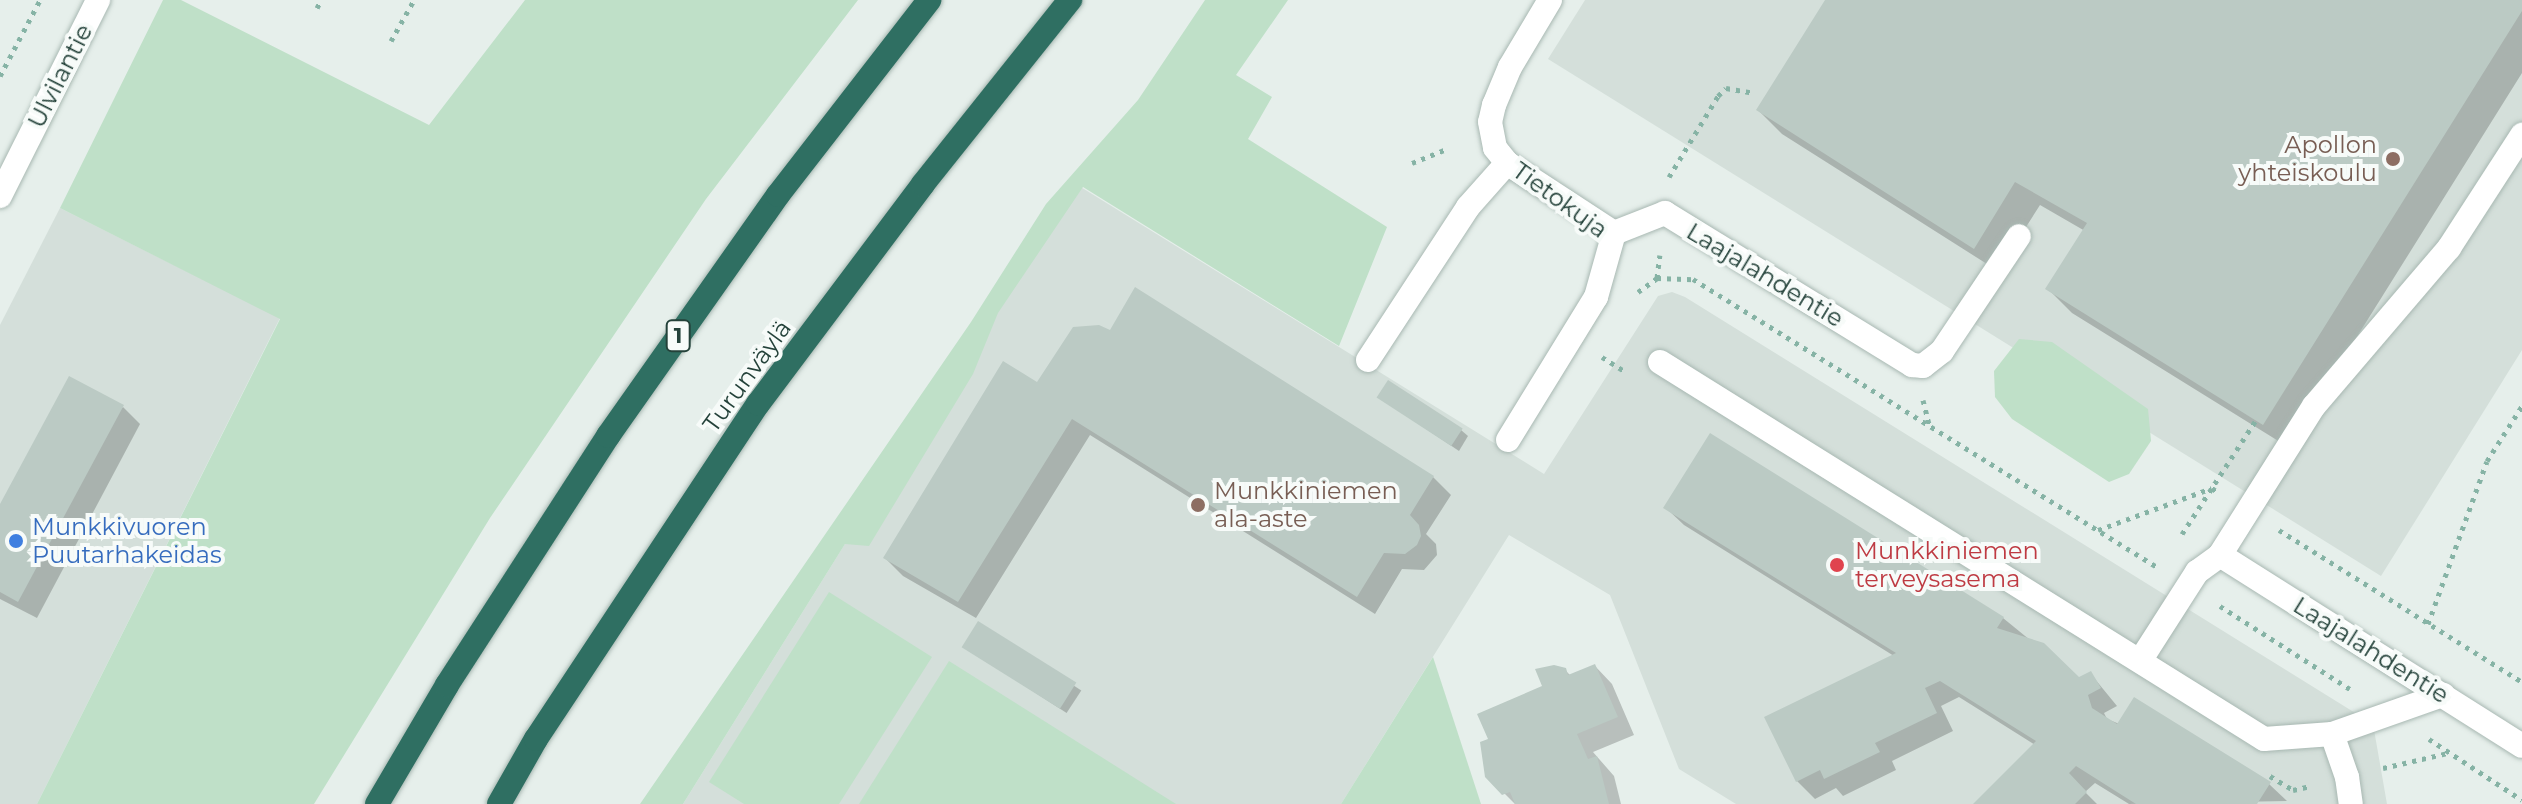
<!DOCTYPE html>
<meta charset="utf-8">
<style>
body{margin:0}
#map{position:relative;width:2522px;height:804px;overflow:hidden;background:#e6efeb;font-family:Montserrat,sans-serif}
div>[style]{position:absolute}
[style*='--x']{left:calc(var(--x)*1px);top:calc(var(--y)*1px);width:calc(var(--w)*1px);rotate:calc(var(--a)*1deg)}
.built>*{inset:0;background:#d4dfda}
.green>*{inset:0;background:#bfe0c8}
.shadow>*{inset:0;background:#0003;transform-origin:0 0}
.building>*{inset:0;background:#bbcac4;transform-origin:0 0}
.path>*{height:5px;margin-top:-2.5px;transform-origin:0;background:repeating-linear-gradient(90deg,#86b3a5 0 4px,transparent 0 10px)}
.roads{filter:drop-shadow(0 0 2px #a8b8b2) drop-shadow(0 0 2px #a8b8b2)}
.lane>*{height:24px;margin:-12px;padding:0 12px;transform-origin:12px;border-radius:12px;background:#fff}
.street>*{height:24px;margin:-12px;padding:0 12px;transform-origin:12px;border-radius:12px;background:#fff}
.secondary>*{height:24px;margin:-12px;padding:0 12px;transform-origin:12px;border-radius:12px;background:#fff}
.highway>*{height:24px;margin:-12px;padding:0 12px;transform-origin:12px;border-radius:12px;background:#2f6f62}
.dots>*{width:22px;height:22px;translate:-50% -50%;box-sizing:border-box;border:4px solid #f7fbf9;border-radius:50%}
span{translate:-50% -50%;white-space:nowrap;text-align:center;line-height:1.15;-webkit-text-stroke:8px #f7fbf9;paint-order:stroke}
.shield-label span{padding:2px 6px;background:#f7fbf9;border:2px solid;border-radius:6px;-webkit-text-stroke-width:0}
.shield-label{font-size:22px;color:#24423a;font-weight:700}
.street-label{font-size:24px;color:#24423a}
.education-label{font-size:24px;color:#785e54}
.right{translate:-100% -50%;text-align:right}
.left{translate:0 -50%;text-align:left}
.shop-label{font-size:24px;color:#366cbe}
.health-label{font-size:24px;color:#be3a42}
</style>
<div id="map">
<div class="built">
<div style="clip-path:polygon(1585px 0,2522px 0,2522px 350px,2381px 576px,1548px 59px)"></div>
<div style="clip-path:polygon(1071px 181px,1544px 474px,1658px 296px,1672px 292px,1685px 297px,2373px 724px,2387px 804px,1736px 804px,1679px 769px,1610px 595px,1509px 535px,1341px 804px,683px 804px)"></div>
<div style="clip-path:polygon(60px 208px,280px 318px,37px 804px,0 804px,0 325px)"></div>
</div>
<div class="green">
<div style="clip-path:polygon(163px 0,181px 0,429px 125px,525px 0,858px 0,706px 199px,490px 518px,314px 804px,37px 804px,280px 319px,60px 208px)"></div>
<div style="clip-path:polygon(1205px 0,1288px 0,1236px 75px,1272px 97px,1248px 139px,1387px 227px,1339px 346px,1083px 187px,998px 313px,973px 374px,869px 546px,845px 544px,683px 804px,640px 804px,971px 322px,1046px 204px,1138px 100px)"></div>
<div style="clip-path:polygon(2019px 339px,2052px 342px,2148px 409px,2151px 441px,2129px 474px,2109px 482px,2012px 419px,1995px 397px,1994px 371px)"></div>
<div style="clip-path:polygon(829px 592px,932px 657px,839px 804px,744px 804px,709px 782px)"></div>
<div style="clip-path:polygon(1433px 657px,1481px 804px,1341px 804px)"></div>
<div style="clip-path:polygon(949px 661px,1176px 804px,859px 804px)"></div>
</div>
<div class="shadow">
<div style="clip-path:polygon(1827px 0,2522px 0,2522px 73px,2288px 447px,2072px 313px,2048px 289px,2085px 231px,2040px 205px,1998px 271px,1782px 134px,1758px 110px)"></div>
<div style="clip-path:polygon(1038px 385px,1433px 477px,1451px 495px,1426px 534px,1436px 544px,1437px 555px,1424px 570px,1402px 569px,1375px 614px,1090px 435px,976px 618px,903px 576px,885px 558px)"></div>
<div style="clip-path:polygon(1380px 398px,1461px 430px,1468px 436px,1459px 451px)"></div>
<div style="clip-path:polygon(123px 407px,140px 424px,37px 618px,0 599px,0 508px)"></div>
<div style="clip-path:polygon(1666px 508px,2003px 618px,2079px 680px,2090px 673px,2117px 706px,2104px 713px,2107px 719px,2269px 784px,2287px 801px,2129px 804px,2095px 783px,2085px 792px,2097px 804px,1975px 804px,2035px 745px,1959px 697px,1941px 706px,1953px 731px,1892px 761px,1896px 770px,1843px 796px,1836px 788px,1815px 799px,1797px 781px,1894px 656px,1684px 525px)"></div>
<div style="left:979px;top:624px;width:122px;height:27px;rotate:33deg"></div>
<div style="clip-path:polygon(1595px 666px,1612px 684px,1634px 735px,1593px 752px,1614px 776px,1621px 804px,1515px 804px,1487px 776px,1491px 740px,1565px 670px,1571px 676px)"></div>
</div>
<div class="building">
<div style="clip-path:polygon(1825px 0,2522px 0,2522px 11px,2263px 425px,2045px 289px,2087px 223px,2015px 182px,1974px 249px,1756px 110px)"></div>
<div style="clip-path:polygon(1135px 287px,1434px 476px,1410px 515px,1419px 525px,1421px 536px,1417px 545px,1405px 554px,1384px 553px,1357px 597px,1072px 419px,958px 602px,883px 558px,1003px 361px,1037px 382px,1073px 327px,1099px 325px,1110px 330px)"></div>
<div style="clip-path:polygon(69px 376px,124px 405px,18px 602px,0 592px,0 504px)"></div>
<div style="left:1388px;top:380px;width:89px;height:21px;rotate:33deg"></div>
<div style="clip-path:polygon(1710px 433px,2004px 617px,1997px 628px,2044px 643px,2079px 677px,2091px 671px,2101px 688px,2088px 695px,2092px 708px,2117px 724px,2134px 697px,2271px 782px,2257px 804px,2136px 804px,2076px 766px,2069px 773px,2087px 792px,2075px 804px,1973px 804px,2036px 741px,1940px 681px,1925px 688px,1937px 713px,1875px 743px,1880px 752px,1824px 779px,1820px 770px,1796px 782px,1764px 717px,1896px 653px,1663px 508px)"></div>
<div style="left:978px;top:621px;width:116px;height:31px;rotate:32deg"></div>
<div style="clip-path:polygon(1595px 664px,1618px 717px,1577px 734px,1588px 759px,1597px 756px,1609px 804px,1515px 804px,1510px 792px,1502px 795px,1485px 777px,1480px 742px,1488px 739px,1477px 714px,1542px 686px,1535px 669px,1554px 665px,1566px 668px,1568px 675px)"></div>
</div>
<div class="path">
<div style="--x:317;--y:8;--w:9;--a:-63"></div>
<div style="--x:391;--y:41;--w:47;--a:-60.7"></div>
<div style="--x:0;--y:76;--w:86;--a:-62.2"></div>
<div style="--x:1412;--y:163;--w:37;--a:-22"></div>
<div style="--x:1669;--y:177;--w:95;--a:-58.8"></div>
<div style="--x:1718;--y:96;--w:11;--a:-45"></div>
<div style="--x:1726;--y:88;--w:29;--a:10"></div>
<div style="--x:1657;--y:278;--w:23;--a:-83"></div>
<div style="--x:1638;--y:292;--w:24;--a:-36"></div>
<div style="--x:1657;--y:278;--w:36;--a:2"></div>
<div style="--x:1693;--y:279;--w:546;--a:31.83"></div>
<div style="--x:1602;--y:357;--w:26;--a:32"></div>
<div style="--x:1923;--y:400;--w:25;--a:76"></div>
<div style="--x:2098;--y:530;--w:121;--a:-20.2"></div>
<div style="--x:2212;--y:488;--w:5;--a:37"></div>
<div style="--x:2279;--y:530;--w:287;--a:32"></div>
<div style="--x:2182;--y:534;--w:136;--a:-57"></div>
<div style="--x:2220;--y:606;--w:154;--a:32.6"></div>
<div style="--x:2428;--y:624;--w:173;--a:-70.1"></div>
<div style="--x:2487;--y:461;--w:65;--a:-57.5"></div>
<div style="--x:2429;--y:739;--w:111;--a:33.3"></div>
<div style="--x:2383;--y:768;--w:67;--a:-13"></div>
<div style="--x:2270;--y:776;--w:27;--a:31"></div>
<div style="--x:2293;--y:790;--w:18;--a:-13"></div>
</div>
<div class="roads">
<div class="lane">
<div style="--x:1368;--y:360;--w:183;--a:-56.8"></div>
<div style="--x:1468;--y:207;--w:59;--a:-48.4"></div>
<div style="--x:1660;--y:362;--w:712;--a:31.97"></div>
<div style="--x:2264;--y:739;--w:68;--a:-4.2"></div>
<div style="--x:2332;--y:734;--w:118;--a:-19.4"></div>
<div style="--x:1912;--y:365;--w:11;--a:5"></div>
<div style="--x:1923;--y:366;--w:24;--a:-38"></div>
<div style="--x:1942;--y:351;--w:138;--a:-56.2"></div>
<div style="--x:2140;--y:661;--w:106;--a:-57.4"></div>
<div style="--x:2197;--y:572;--w:29;--a:-36"></div>
<div style="--x:2220;--y:555;--w:176;--a:-57.8"></div>
<div style="--x:2314;--y:406;--w:208;--a:-49.5"></div>
<div style="--x:2449;--y:248;--w:135;--a:-57.1"></div>
<div style="--x:2332;--y:734;--w:46;--a:70.8"></div>
<div style="--x:2347;--y:777;--w:27;--a:82"></div>
</div>
<div class="street">
<div style="--x:1550;--y:0;--w:78;--a:120.8"></div>
<div style="--x:1510;--y:67;--w:41;--a:112.8"></div>
<div style="--x:1494;--y:105;--w:17;--a:103"></div>
<div style="--x:1490;--y:122;--w:26;--a:79"></div>
<div style="--x:1495;--y:148;--w:19;--a:51"></div>
<div style="--x:1507;--y:163;--w:128;--a:33.2"></div>
<div style="--x:1614;--y:233;--w:55;--a:-21.4"></div>
<div style="--x:1665;--y:213;--w:290;--a:31.6"></div>
<div style="--x:1508;--y:440;--w:168;--a:-58.4"></div>
<div style="--x:1596;--y:297;--w:66;--a:-74.3"></div>
<div style="--x:2220;--y:555;--w:357;--a:32.3"></div>
</div>
<div class="secondary">
<div style="--x:0;--y:196;--w:219;--a:-63.4"></div>
</div>
<div class="highway">
<div style="--x:377;--y:804;--w:138;--a:-59.5"></div>
<div style="--x:447;--y:685;--w:297;--a:-57.1"></div>
<div style="--x:608;--y:436;--w:295;--a:-54.8"></div>
<div style="--x:778;--y:195;--w:247;--a:-52.2"></div>
<div style="--x:499;--y:804;--w:75;--a:-60.4"></div>
<div style="--x:536;--y:739;--w:402;--a:-56.5"></div>
<div style="--x:758;--y:404;--w:275;--a:-53.1"></div>
<div style="--x:923;--y:184;--w:236;--a:-51.4"></div>
</div>
</div>
<div class="dots">
<div style="left:2393px;top:159px;background:#8d6e63"></div>
<div style="left:1198px;top:505px;background:#8d6e63"></div>
<div style="left:16px;top:541px;background:#3f7fe0"></div>
<div style="left:1837px;top:565px;background:#e0444e"></div>
</div>
<div class="shield-label">
<span style="left:678px;top:336px">1</span>
</div>
<div class="street-label">
<span style="left:60px;top:76px;rotate:-63deg">Ulvilantie</span>
<span style="left:1560px;top:200px;rotate:36deg">Tietokuja</span>
<span style="left:1765px;top:275px;rotate:31deg">Laajalahdentie</span>
<span style="left:747px;top:376px;rotate:-54deg">Turunväylä</span>
<span style="left:2371px;top:650px;rotate:32deg">Laajalahdentie</span>
</div>
<div class="education-label">
<span class="right" style="left:2377px;top:159px">Apollon<br>yhteiskoulu</span>
<span class="left" style="left:1214px;top:505px">Munkkiniemen<br>ala-aste</span>
</div>
<div class="shop-label">
<span class="left" style="left:32px;top:541px">Munkkivuoren<br>Puutarhakeidas</span>
</div>
<div class="health-label">
<span class="left" style="left:1855px;top:565px">Munkkiniemen<br>terveysasema</span>
</div>
</div>
